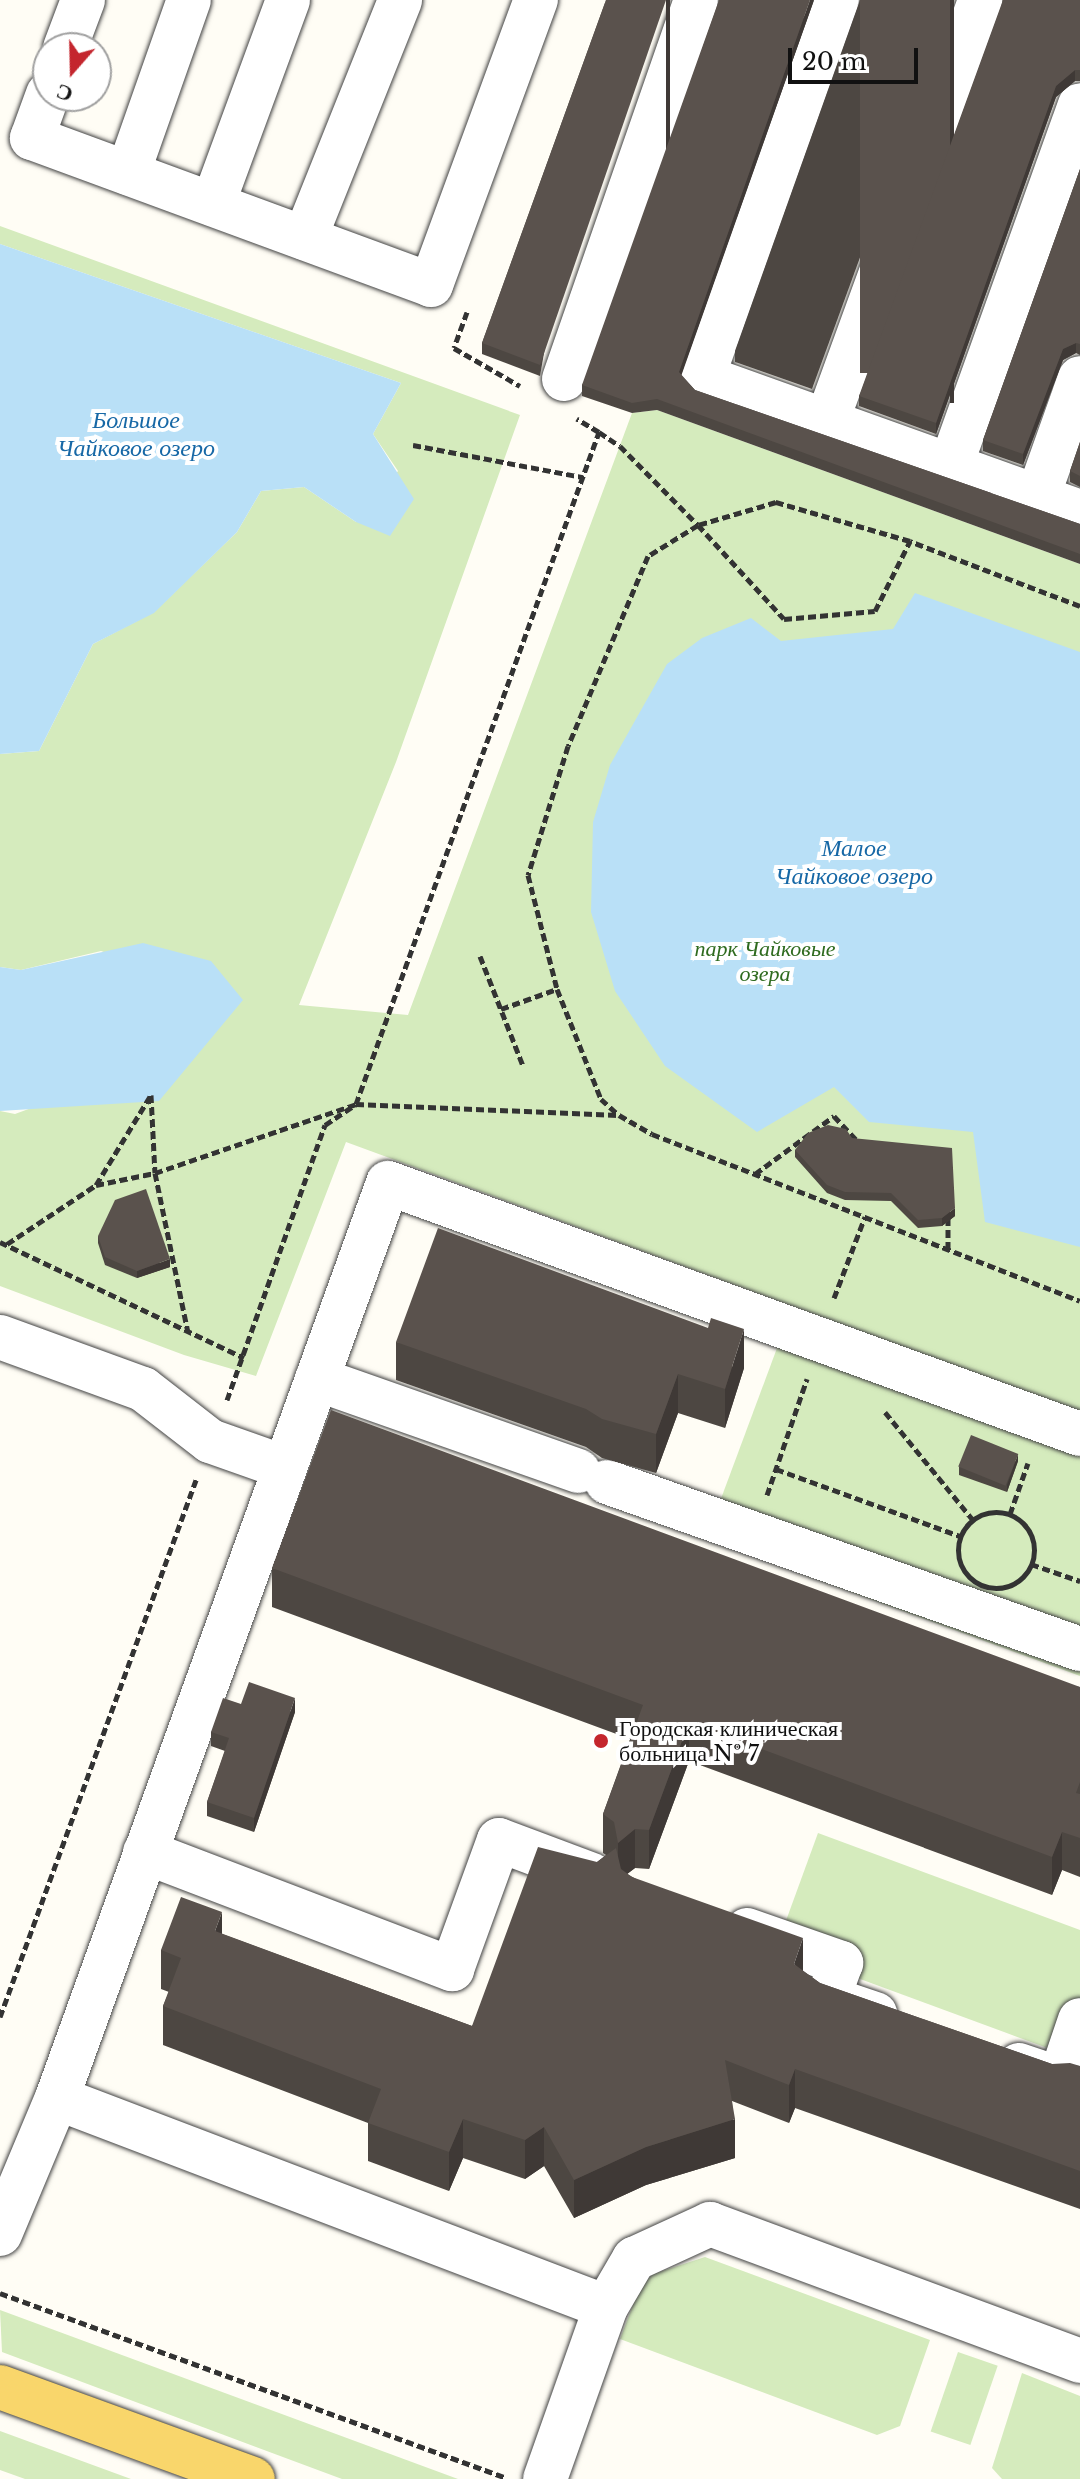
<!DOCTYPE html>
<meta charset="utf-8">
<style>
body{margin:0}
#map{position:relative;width:1080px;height:2479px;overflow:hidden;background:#fffdf5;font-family:"Libre Baskerville",serif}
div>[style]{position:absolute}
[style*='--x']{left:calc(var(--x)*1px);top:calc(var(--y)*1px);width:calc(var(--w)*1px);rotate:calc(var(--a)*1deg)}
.green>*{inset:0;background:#d5ebbd;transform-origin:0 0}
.water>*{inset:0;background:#b9e0f7}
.path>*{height:5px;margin-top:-2.5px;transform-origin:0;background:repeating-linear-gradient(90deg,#333 0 8px,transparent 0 12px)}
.path>.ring{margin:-2.5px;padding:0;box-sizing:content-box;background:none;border:5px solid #333;border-radius:50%}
.roads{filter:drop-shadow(0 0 2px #444) drop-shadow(0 0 2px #444)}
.minor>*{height:44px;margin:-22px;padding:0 22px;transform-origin:22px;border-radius:22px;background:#fff}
.major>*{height:44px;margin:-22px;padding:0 22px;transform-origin:22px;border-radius:22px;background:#f9d66b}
.wall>*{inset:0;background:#4d4742}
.shaded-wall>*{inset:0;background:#3f3936;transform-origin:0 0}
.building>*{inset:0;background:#5a524d;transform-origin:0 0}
.dots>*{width:22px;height:22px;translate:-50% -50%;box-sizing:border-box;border:4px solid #fff;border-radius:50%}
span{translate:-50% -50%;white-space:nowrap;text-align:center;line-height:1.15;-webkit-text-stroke:8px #fff;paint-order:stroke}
.park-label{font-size:22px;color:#2f6b1f;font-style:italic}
.poi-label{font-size:22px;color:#111}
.left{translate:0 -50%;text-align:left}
.water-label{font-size:24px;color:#1768a6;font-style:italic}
.north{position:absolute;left:32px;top:32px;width:80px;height:80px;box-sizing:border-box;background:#fff;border:2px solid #a0a0a0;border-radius:50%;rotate:200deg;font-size:22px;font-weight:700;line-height:32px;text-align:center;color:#111}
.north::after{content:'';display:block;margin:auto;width:28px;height:36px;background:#c4262e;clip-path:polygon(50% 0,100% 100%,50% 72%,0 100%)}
.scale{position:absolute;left:788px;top:48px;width:130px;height:36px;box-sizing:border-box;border:4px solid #111;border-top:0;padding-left:10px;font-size:24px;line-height:28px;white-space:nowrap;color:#111;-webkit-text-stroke:6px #fff;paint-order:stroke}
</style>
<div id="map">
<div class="green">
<div style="clip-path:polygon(0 226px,520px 415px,396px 762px,299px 1005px,408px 1015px,632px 413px,657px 410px,1080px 564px,1080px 1412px,346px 1142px,256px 1376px,184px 1355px,0 1286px,0 1111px,15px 1114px,205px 1044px,242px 1000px,101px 951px,21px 970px,0 967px,0 754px,39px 751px,93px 644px,154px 612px,237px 532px,261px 491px,304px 487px,356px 522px,398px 471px,373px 434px,401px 383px,0 244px)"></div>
<div style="clip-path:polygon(780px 1340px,1080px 1450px,1080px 1676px,706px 1539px)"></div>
<div style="clip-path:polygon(818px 1833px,1080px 1930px,1080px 2060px,776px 1948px)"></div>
<div style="clip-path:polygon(705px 2257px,930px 2340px,900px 2426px,877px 2435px,620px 2339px,639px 2289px,653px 2274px)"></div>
<div style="clip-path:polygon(0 2310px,458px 2479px,342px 2479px,2px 2352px)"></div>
<div style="left:958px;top:2352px;width:42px;height:84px;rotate:19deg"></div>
<div style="clip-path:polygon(1022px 2373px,1080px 2396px,1080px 2479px,1002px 2479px,992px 2468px)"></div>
<div style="clip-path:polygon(0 2431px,131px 2479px,25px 2479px,0 2470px)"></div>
</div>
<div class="water">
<div style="clip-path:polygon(0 244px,401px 383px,373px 434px,414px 499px,390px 536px,356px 522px,304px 487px,261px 491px,237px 532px,154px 613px,93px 644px,39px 751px,0 754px)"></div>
<div style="clip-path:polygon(915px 593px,1080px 652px,1080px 1247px,985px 1222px,973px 1132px,869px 1122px,834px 1087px,757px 1132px,665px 1066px,615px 991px,591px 912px,593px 822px,610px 765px,667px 664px,702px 638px,751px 618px,781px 641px,893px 629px)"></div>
<div style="clip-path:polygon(143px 943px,211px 961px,243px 1000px,159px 1101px,0 1111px,0 967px,21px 970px)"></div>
</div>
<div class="path">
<div style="--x:467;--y:312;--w:38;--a:110"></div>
<div style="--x:454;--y:348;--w:76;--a:29.9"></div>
<div style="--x:599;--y:432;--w:25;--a:34"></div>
<div style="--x:620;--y:446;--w:111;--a:45.4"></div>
<div style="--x:698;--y:525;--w:127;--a:47.5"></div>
<div style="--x:784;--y:619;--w:91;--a:-5"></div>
<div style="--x:875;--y:611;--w:78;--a:-63.4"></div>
<div style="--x:413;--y:445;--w:173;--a:10.7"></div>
<div style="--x:1080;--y:606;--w:182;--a:-159.1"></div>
<div style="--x:910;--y:541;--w:140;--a:-163.8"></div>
<div style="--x:776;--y:502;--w:81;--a:163.6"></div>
<div style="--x:698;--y:525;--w:59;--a:148.2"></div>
<div style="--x:648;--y:556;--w:206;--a:112.8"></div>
<div style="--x:568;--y:746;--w:135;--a:107.2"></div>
<div style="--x:528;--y:875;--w:118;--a:75.7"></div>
<div style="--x:557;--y:989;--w:118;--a:68.2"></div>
<div style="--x:601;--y:1099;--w:24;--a:42"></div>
<div style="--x:619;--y:1115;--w:38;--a:30"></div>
<div style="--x:652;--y:1134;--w:459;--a:21.3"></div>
<div style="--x:480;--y:956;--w:118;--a:68.6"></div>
<div style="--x:501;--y:1009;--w:59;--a:-19.7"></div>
<div style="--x:755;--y:1174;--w:98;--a:-36.3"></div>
<div style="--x:834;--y:1116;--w:37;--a:47"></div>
<div style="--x:96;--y:1185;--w:105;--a:-58.6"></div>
<div style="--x:151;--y:1095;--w:78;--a:87.1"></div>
<div style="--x:155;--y:1173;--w:162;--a:78.3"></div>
<div style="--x:0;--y:1242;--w:270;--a:25.4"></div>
<div style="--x:7;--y:1244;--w:107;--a:-33.5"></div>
<div style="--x:96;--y:1185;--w:60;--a:-11.5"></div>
<div style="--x:155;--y:1173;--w:213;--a:-18.9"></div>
<div style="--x:356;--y:1104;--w:262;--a:2.4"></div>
<div style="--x:948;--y:1249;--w:31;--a:-90"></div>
<div style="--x:834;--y:1298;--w:87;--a:-69.1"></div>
<div style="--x:227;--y:1400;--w:292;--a:-70.4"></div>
<div style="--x:325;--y:1125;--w:37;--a:-34"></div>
<div style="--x:356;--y:1104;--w:715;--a:-70.12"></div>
<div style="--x:599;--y:432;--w:26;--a:-149"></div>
<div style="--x:885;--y:1412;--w:139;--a:50.8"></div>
<div style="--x:776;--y:1469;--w:196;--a:20"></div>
<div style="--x:767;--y:1495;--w:123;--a:-71"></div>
<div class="ring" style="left:958px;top:1512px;width:71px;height:71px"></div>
<div style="--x:1010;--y:1514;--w:54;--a:-70.6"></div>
<div style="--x:1031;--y:1564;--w:52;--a:19.1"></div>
<div style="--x:0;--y:2017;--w:572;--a:-69.95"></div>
<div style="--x:0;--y:2293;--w:537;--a:20.06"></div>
</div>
<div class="roads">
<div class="minor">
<div style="--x:837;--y:0;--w:400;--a:109.6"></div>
<div style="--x:703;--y:377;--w:400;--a:19.7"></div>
<div style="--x:65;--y:48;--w:51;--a:-69.4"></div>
<div style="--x:48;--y:94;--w:47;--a:110"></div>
<div style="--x:32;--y:138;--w:425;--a:20.2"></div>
<div style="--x:431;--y:285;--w:304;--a:-69.8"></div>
<div style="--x:128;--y:173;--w:183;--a:-70.6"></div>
<div style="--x:213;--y:204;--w:217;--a:-69.8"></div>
<div style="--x:305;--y:238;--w:256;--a:-68.2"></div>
<div style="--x:564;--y:379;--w:401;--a:-70.8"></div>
<div style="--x:827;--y:421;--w:448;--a:-70"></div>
<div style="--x:951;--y:465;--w:382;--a:-70.3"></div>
<div style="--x:1038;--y:496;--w:125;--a:-70.4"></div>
<div style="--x:0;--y:1337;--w:152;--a:20"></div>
<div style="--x:143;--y:1389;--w:85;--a:37.8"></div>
<div style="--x:210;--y:1441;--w:78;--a:19.4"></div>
<div style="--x:317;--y:1379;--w:277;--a:19.4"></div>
<div style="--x:607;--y:1482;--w:502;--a:19.45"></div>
<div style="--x:145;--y:1852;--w:329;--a:20.9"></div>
<div style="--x:452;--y:1969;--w:137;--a:-70"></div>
<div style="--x:499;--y:1840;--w:99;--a:20.6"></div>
<div style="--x:747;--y:1930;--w:100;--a:19.3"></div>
<div style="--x:841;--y:1963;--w:37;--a:110"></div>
<div style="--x:828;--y:1998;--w:50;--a:18.8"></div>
<div style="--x:1019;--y:2065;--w:43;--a:18.9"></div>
<div style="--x:1060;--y:2079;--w:62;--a:-71.3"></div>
<div style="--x:57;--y:2098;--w:587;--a:20.84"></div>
<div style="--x:606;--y:2307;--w:56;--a:-59.7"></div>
<div style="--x:634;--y:2259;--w:84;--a:-24.7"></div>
<div style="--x:710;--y:2224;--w:395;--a:20.3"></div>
<div style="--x:0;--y:2234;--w:147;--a:-67.3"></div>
<div style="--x:57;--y:2098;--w:973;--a:-70.11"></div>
<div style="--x:388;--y:1183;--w:736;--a:19.94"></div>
<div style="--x:545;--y:2479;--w:182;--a:-70.5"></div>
</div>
<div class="major">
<div style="--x:0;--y:2387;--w:269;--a:20"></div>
</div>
</div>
<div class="wall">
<div style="clip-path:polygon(606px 0,540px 376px,482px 354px,482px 343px)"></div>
<div style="clip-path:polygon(814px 0,681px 375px,695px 390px,1080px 524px,1080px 564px,657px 410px,632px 413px,582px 396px,582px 385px)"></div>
<div style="clip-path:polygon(860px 0,954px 0,812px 389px,735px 362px,735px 351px)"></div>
<div style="clip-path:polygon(1080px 0,1080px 81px,1075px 81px,1056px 97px,936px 434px,859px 406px,859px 396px)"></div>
<div style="clip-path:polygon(1080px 169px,1080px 355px,1076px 353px,1063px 360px,1023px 465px,983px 451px,983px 440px)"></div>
<div style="clip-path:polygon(1080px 442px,1080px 487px,1070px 482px,1070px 471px)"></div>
<div style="clip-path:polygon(852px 1138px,955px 1216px,942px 1226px,918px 1228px,891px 1201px,845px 1200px,827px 1193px,795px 1157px,795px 1150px)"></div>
<div style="clip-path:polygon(98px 1236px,170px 1267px,137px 1278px,105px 1265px,98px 1243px)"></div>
<div style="clip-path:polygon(396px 1342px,744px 1368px,725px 1428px,678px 1413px,656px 1473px,602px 1458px,586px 1447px,396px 1380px)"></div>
<div style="clip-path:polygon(1018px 1461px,1007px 1492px,959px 1475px,959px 1467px)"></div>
<div style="clip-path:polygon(272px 1568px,1080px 1687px,1080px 1877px,1062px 1870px,1052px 1895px,689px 1761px,649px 1869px,635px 1868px,627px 1874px,803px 1971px,820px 1983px,1052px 2064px,1080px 2066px,1080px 2209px,795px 2108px,789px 2123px,732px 2101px,735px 2158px,646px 2185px,574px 2218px,544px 2166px,525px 2179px,463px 2158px,449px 2191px,368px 2161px,368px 2123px,163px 2045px,163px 2006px,169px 1992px,161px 1989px,161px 1950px,222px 1934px,472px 2026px,597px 1862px,606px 1855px,603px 1853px,603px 1814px,630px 1739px,272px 1607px)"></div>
<div style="clip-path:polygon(241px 1704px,295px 1712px,254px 1832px,207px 1816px,207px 1802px,225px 1751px,211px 1746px,211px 1732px)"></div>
</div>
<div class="shaded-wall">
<div style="left:666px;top:0;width:4px;height:386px"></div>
<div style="clip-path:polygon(810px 0,814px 0,679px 382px,679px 372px)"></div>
<div style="left:950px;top:0;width:4px;height:403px"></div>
<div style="clip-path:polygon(1075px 70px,1075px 81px,1056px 97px,936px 434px,936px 423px,1056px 86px)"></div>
<div style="clip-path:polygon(1076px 343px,1076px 353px,1063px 360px,1023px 465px,1023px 454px,1063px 349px)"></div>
<div style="clip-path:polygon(955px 1208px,955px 1216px,942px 1226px,942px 1218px)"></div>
<div style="clip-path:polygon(170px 1259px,170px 1267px,137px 1278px,137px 1271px)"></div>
<div style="clip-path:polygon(744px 1329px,744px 1368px,725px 1428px,725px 1389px)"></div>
<div style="clip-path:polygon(678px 1374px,678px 1413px,656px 1473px,656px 1434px)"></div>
<div style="clip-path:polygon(1018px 1454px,1018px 1461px,1007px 1492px,1007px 1485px)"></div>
<div style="clip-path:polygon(295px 1698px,295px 1712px,254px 1832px,254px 1818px)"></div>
<div style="clip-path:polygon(689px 1722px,689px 1761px,649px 1869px,649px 1830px)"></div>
<div style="clip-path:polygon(635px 1829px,635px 1868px,618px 1881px,618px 1843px)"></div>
<div style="clip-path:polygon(1062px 1832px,1062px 1870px,1052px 1895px,1052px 1857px)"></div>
<div style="clip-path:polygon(222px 1912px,222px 1951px,215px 1931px)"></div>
<div style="clip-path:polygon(803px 1938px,803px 1976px,794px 1964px)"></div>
<div style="clip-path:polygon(795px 2069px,795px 2108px,789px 2123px,789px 2085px)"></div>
<div style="clip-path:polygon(463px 2119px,463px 2158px,449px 2191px,449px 2152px)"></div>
<div style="clip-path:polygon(735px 2119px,735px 2158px,646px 2185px,574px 2218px,574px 2180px,646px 2147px)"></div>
<div style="clip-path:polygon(544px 2127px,544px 2166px,525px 2179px,525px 2140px)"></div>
</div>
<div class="building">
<div style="clip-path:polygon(606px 0,666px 0,540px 365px,482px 343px)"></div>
<div style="clip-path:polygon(719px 0,810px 0,679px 372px,695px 390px,1080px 524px,1080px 554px,657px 399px,632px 403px,582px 385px)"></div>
<div style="left:860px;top:0;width:90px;height:373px"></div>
<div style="clip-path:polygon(1003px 0,1080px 0,1080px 70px,1075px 70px,1056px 86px,936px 423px,859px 396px)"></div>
<div style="clip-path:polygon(1080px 169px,1080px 344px,1076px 343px,1063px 349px,1023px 454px,983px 440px)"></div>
<div style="clip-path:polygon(1080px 442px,1080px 476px,1070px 471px)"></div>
<div style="clip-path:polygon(828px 1125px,846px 1129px,852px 1138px,952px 1148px,955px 1208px,942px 1218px,918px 1220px,891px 1193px,845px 1192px,827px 1185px,795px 1150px,808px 1133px)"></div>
<div style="clip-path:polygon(146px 1189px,170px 1259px,137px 1271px,105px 1257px,98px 1236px,115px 1200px)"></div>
<div style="clip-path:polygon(438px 1228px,708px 1328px,711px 1318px,744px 1329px,725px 1389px,678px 1374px,656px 1434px,602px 1419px,586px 1409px,396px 1342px)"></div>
<div style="clip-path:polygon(331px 1410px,1080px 1687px,1080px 1782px,1076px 1793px,1080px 1794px,1080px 1838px,1062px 1832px,1052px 1857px,689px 1722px,649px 1830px,635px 1829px,618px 1843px,614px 1822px,603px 1814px,643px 1705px,272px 1568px)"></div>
<div style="left:971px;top:1435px;width:51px;height:34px;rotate:22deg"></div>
<div style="clip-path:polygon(249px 1682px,295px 1698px,254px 1818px,207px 1802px,229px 1738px,211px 1732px,223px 1698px,241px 1704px)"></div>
<div style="clip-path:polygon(538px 1847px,597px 1862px,616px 1848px,621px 1869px,632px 1877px,803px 1938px,794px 1964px,820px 1983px,1052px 2064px,1070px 2063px,1080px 2066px,1080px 2171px,795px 2069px,789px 2085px,725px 2060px,735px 2119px,646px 2147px,574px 2180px,544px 2127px,525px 2140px,463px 2119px,449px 2152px,368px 2123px,381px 2089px,163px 2006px,181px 1958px,161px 1950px,181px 1897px,222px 1912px,215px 1931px,472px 2026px)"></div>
</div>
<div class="dots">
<div style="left:601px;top:1741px;background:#c4262e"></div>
</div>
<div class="park-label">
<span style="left:765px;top:961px">парк Чайковые<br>озера</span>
</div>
<div class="poi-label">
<span class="left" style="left:619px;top:1741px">Городская клиническая<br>больница № 7</span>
</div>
<div class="water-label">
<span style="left:136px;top:434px">Большое<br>Чайковое озеро</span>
<span style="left:854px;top:862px">Малое<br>Чайковое озеро</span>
</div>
<div class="north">С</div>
<div class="scale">20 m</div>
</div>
